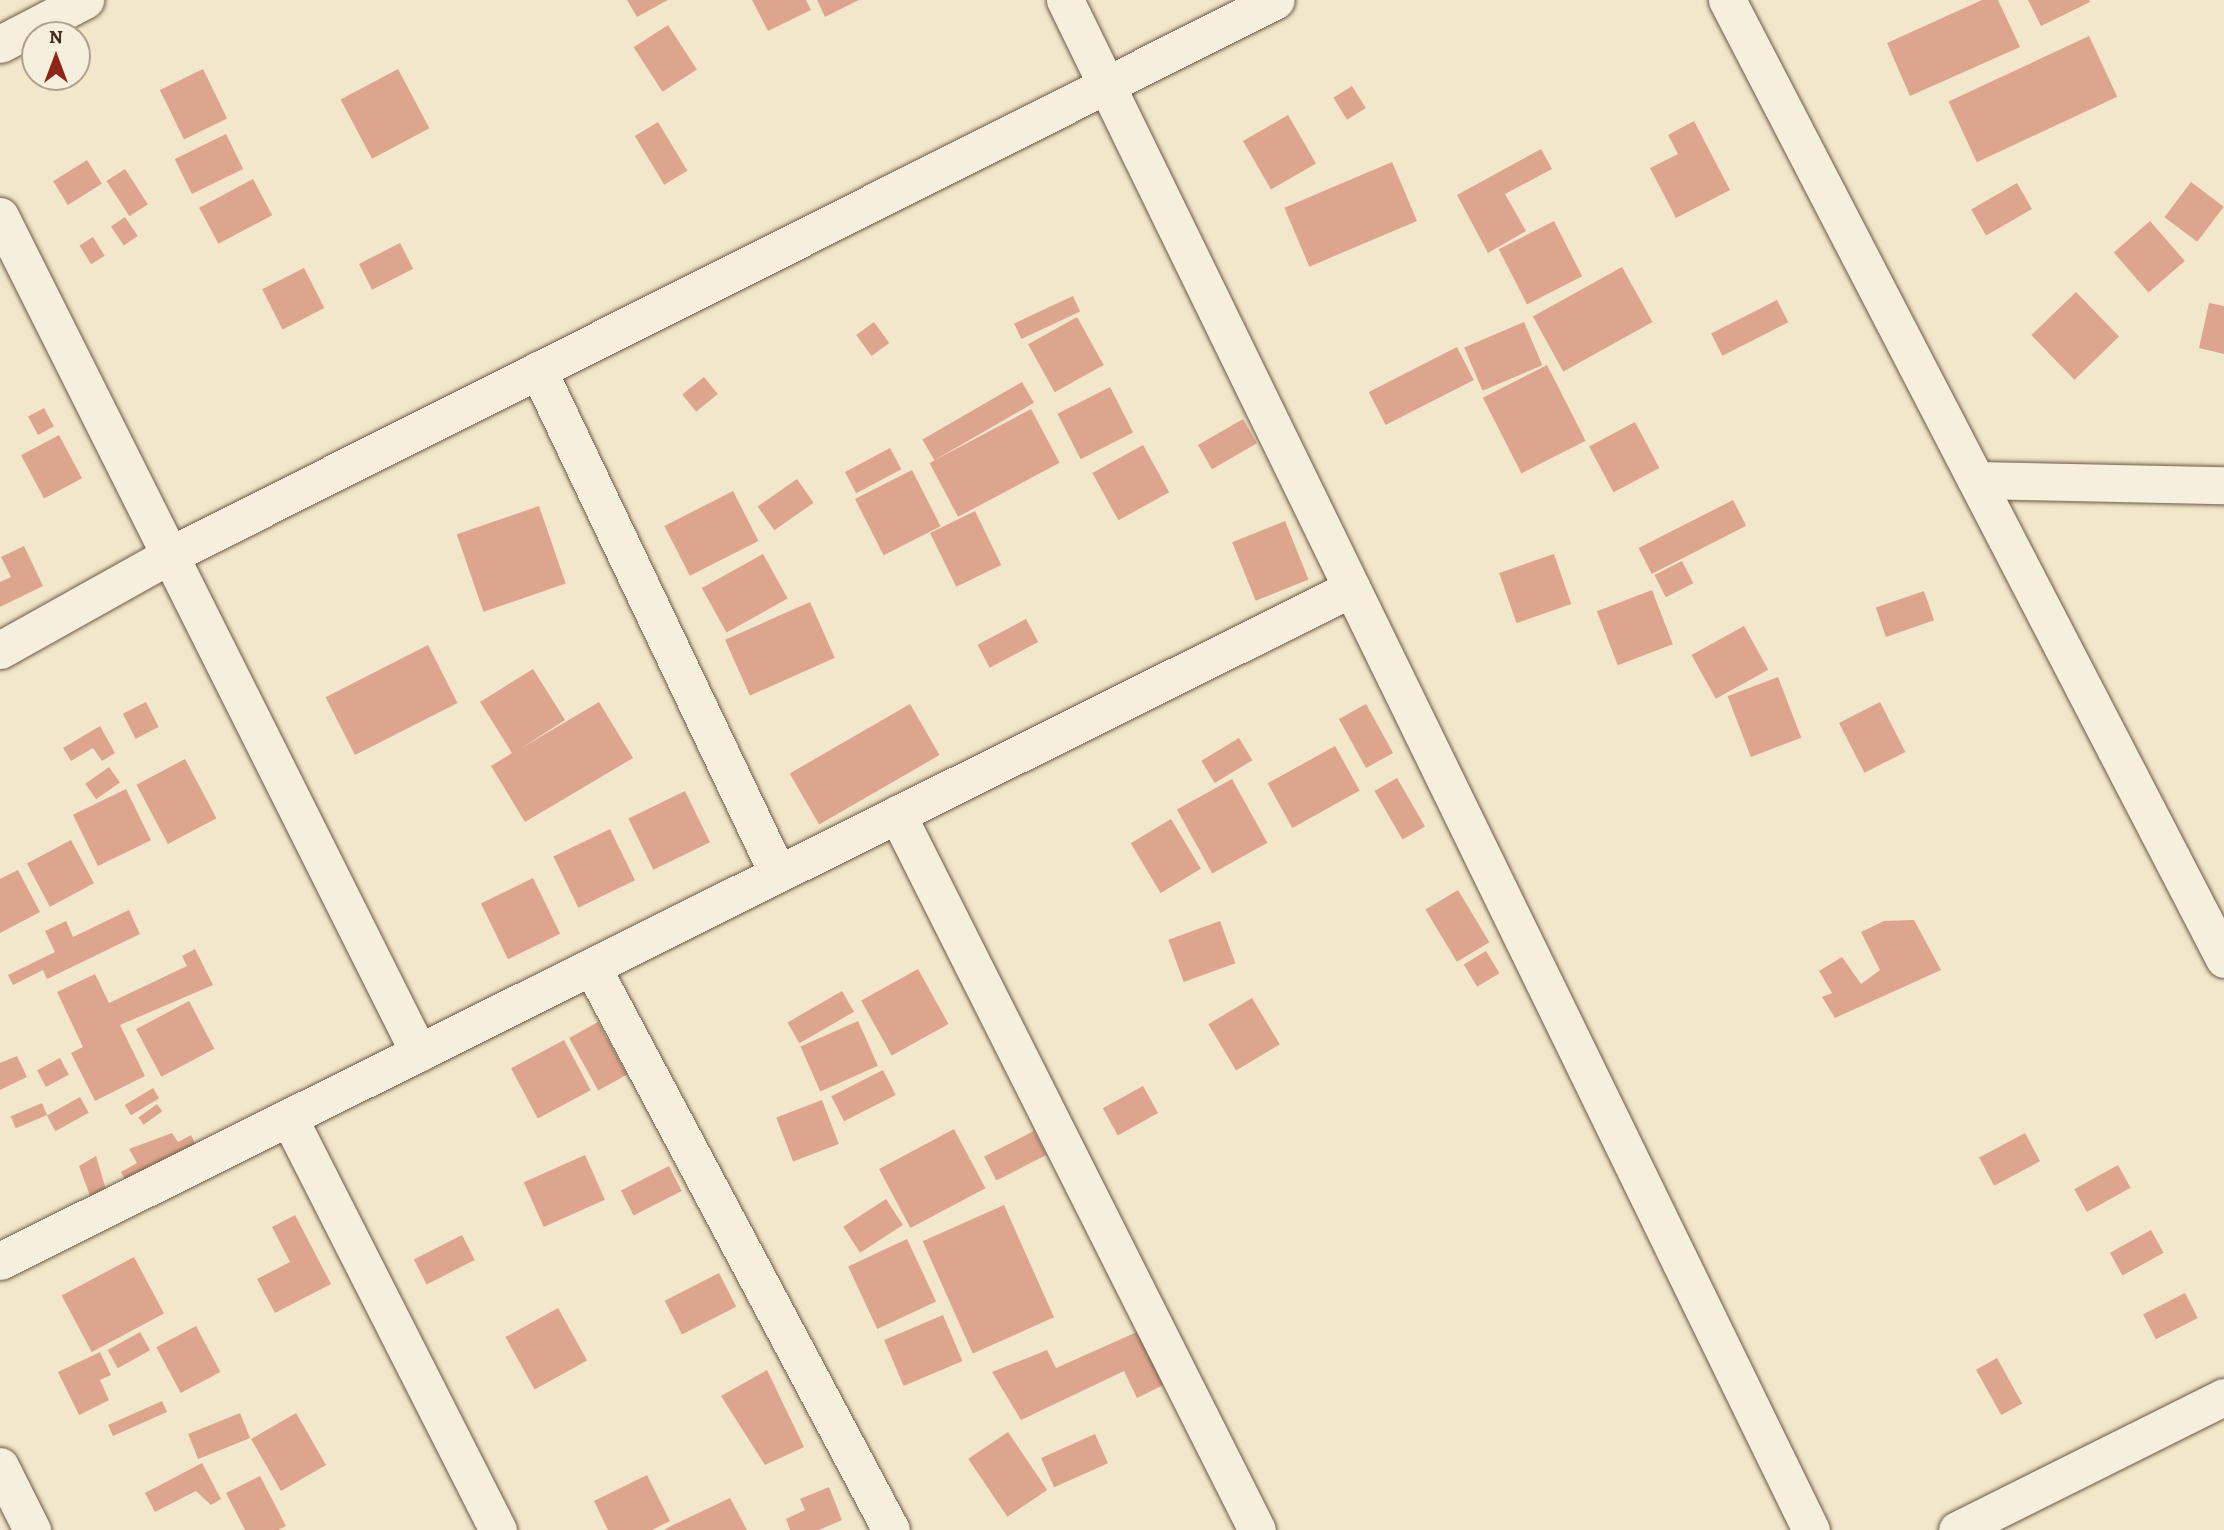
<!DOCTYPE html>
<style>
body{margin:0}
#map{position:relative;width:2224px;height:1530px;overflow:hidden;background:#f2e7cb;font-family:Alegreya,serif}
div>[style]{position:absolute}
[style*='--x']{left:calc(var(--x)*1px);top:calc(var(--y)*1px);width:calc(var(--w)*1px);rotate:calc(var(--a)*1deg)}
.building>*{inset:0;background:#dea58e;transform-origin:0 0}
.roads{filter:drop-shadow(0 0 2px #6d5b48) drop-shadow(0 0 2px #6d5b48)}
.street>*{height:37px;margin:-18.5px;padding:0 18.5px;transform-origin:18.5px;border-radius:18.5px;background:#f7efdd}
span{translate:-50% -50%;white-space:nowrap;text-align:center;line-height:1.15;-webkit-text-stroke:7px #f7efdd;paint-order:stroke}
.north{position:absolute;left:21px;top:21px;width:70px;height:70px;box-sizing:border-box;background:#f7efdd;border:2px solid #aea190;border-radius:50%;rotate:0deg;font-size:19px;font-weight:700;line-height:28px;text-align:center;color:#412c1d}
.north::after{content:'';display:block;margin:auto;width:24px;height:32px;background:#8f2418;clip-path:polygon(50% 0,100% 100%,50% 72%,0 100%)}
</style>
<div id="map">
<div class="building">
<div style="clip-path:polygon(627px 0,668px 0,637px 17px)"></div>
<div style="clip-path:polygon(752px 0,806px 0,811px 10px,768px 31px)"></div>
<div style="clip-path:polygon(817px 0,859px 0,825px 17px)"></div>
<div style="clip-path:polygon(1982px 0,1998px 0,2020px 47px,1910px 96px,1887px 43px)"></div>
<div style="clip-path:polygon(2028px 0,2089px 0,2090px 2px,2041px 26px)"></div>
<div style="left:668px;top:25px;width:53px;height:41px;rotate:57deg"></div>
<div style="left:2089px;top:36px;width:67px;height:155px;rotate:65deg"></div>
<div style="left:203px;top:69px;width:55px;height:48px;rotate:64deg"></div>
<div style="left:398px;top:69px;width:67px;height:65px;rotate:62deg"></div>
<div style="left:1352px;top:86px;width:26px;height:22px;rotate:58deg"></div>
<div style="left:1288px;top:115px;width:56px;height:52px;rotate:60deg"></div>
<div style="clip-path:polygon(1694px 121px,1730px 190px,1676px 218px,1650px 168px,1678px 154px,1668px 135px)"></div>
<div style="left:658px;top:122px;width:57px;height:27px;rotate:59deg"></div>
<div style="left:226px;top:134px;width:39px;height:57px;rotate:64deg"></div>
<div style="clip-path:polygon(1541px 149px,1552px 169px,1505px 194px,1526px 231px,1488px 253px,1457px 195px)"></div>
<div style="left:87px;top:160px;width:28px;height:40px;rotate:58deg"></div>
<div style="left:1392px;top:162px;width:64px;height:117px;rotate:67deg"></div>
<div style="left:125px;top:169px;width:42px;height:22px;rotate:57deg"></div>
<div style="left:253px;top:179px;width:41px;height:61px;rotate:62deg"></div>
<div style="left:2191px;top:182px;width:41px;height:44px;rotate:37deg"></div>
<div style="left:2017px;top:183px;width:30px;height:53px;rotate:60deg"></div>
<div style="left:125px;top:217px;width:23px;height:17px;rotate:56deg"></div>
<div style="left:1554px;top:221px;width:62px;height:62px;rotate:63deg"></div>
<div style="left:2150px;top:221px;width:53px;height:48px;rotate:49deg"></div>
<div style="left:93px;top:237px;width:22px;height:16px;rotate:58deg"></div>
<div style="left:400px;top:243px;width:29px;height:46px;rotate:63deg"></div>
<div style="left:1622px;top:267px;width:63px;height:102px;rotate:61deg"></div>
<div style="left:304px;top:268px;width:45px;height:47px;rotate:63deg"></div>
<div style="left:2076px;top:292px;width:62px;height:62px;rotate:46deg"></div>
<div style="left:1073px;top:296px;width:17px;height:65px;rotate:65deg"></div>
<div style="left:1777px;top:300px;width:25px;height:74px;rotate:63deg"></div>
<div style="clip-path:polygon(2209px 303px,2224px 306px,2224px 354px,2199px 348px)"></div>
<div style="left:1077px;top:317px;width:55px;height:56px;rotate:61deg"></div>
<div style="left:874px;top:322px;width:26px;height:22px;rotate:54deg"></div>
<div style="left:1524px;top:322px;width:47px;height:65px;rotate:67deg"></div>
<div style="left:1457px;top:347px;width:37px;height:99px;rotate:63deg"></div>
<div style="left:1547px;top:365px;width:85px;height:72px;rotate:63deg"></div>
<div style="left:704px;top:377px;width:22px;height:28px;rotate:51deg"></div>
<div style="left:1022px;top:382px;width:24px;height:115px;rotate:60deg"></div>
<div style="left:1110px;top:387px;width:51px;height:59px;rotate:63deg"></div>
<div style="left:44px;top:408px;width:21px;height:18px;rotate:62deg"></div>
<div style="left:1031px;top:409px;width:61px;height:115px;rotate:62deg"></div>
<div style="left:1243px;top:419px;width:28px;height:52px;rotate:60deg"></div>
<div style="left:1635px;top:422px;width:52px;height:52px;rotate:62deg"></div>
<div style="left:59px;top:435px;width:49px;height:43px;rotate:62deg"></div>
<div style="left:1143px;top:445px;width:54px;height:58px;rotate:61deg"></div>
<div style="left:890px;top:448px;width:24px;height:51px;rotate:62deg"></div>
<div style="left:912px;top:470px;width:63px;height:64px;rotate:63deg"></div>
<div style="left:797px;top:479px;width:29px;height:48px;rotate:55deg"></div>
<div style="left:733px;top:491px;width:56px;height:77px;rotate:63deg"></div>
<div style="left:1733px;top:500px;width:29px;height:106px;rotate:63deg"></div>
<div style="left:539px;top:506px;width:82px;height:87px;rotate:71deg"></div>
<div style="left:975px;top:511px;width:60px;height:50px;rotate:64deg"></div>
<div style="left:1285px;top:521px;width:63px;height:57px;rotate:68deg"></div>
<div style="clip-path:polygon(24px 546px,43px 586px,0 607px,0 582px,11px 577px,1px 557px)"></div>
<div style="left:763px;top:554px;width:51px;height:70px;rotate:61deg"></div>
<div style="left:1554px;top:554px;width:53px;height:58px;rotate:71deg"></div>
<div style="left:1682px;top:561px;width:25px;height:31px;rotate:63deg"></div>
<div style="left:1652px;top:590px;width:58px;height:59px;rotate:69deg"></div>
<div style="left:1924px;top:591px;width:31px;height:51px;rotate:71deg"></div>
<div style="left:810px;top:602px;width:61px;height:93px;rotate:66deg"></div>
<div style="left:1026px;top:619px;width:26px;height:55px;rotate:62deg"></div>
<div style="left:1744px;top:626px;width:50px;height:60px;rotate:61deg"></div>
<div style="left:428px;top:645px;width:65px;height:115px;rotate:63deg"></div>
<div style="clip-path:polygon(533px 669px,565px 720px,520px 749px,599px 702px,633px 758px,525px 822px,491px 766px,512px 753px,480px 702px)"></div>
<div style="left:1778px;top:677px;width:65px;height:54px;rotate:69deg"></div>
<div style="left:146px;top:702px;width:28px;height:26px;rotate:63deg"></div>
<div style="left:1880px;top:702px;width:56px;height:46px;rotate:63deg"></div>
<div style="left:910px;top:704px;width:59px;height:139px;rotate:60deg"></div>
<div style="left:1366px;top:704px;width:56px;height:31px;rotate:61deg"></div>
<div style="clip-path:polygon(100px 726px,115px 753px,102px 761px,93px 748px,71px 761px,63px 748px)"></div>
<div style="left:1239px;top:738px;width:26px;height:44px;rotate:59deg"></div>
<div style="left:1335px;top:746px;width:51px;height:77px;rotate:61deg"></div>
<div style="left:185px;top:759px;width:67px;height:55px;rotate:62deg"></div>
<div style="left:109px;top:767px;width:19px;height:29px;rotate:55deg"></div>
<div style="left:1397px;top:778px;width:56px;height:26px;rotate:60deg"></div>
<div style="left:1232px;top:779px;width:73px;height:63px;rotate:61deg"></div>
<div style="left:126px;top:789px;width:57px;height:59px;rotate:64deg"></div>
<div style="left:685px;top:791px;width:57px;height:63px;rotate:64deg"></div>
<div style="left:1171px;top:819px;width:58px;height:47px;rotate:59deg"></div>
<div style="left:610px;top:829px;width:57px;height:63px;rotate:64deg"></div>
<div style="left:71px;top:840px;width:49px;height:50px;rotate:62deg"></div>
<div style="clip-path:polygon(18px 870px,40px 912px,0 933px,0 879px)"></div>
<div style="left:533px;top:878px;width:62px;height:58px;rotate:64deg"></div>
<div style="left:1458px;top:890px;width:61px;height:38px;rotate:59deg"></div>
<div style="clip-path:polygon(129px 910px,140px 934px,47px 979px,43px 970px,13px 985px,8px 975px,55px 952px,45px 931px,66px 921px,73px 937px)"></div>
<div style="clip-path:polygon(1914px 920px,1941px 970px,1835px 1018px,1822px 997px,1832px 993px,1819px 971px,1842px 957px,1861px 984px,1880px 970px,1861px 932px,1884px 921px)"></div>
<div style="left:1220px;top:921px;width:45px;height:55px;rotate:70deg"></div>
<div style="clip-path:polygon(195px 949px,213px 985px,120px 1025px,145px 1076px,95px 1101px,71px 1053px,83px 1047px,57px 992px,95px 974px,109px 1003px,187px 966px,182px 956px)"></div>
<div style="left:1486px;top:951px;width:26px;height:26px;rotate:59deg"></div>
<div style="left:918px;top:969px;width:63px;height:65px;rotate:61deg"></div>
<div style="left:842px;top:991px;width:24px;height:63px;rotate:60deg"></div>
<div style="left:1252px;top:998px;width:54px;height:51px;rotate:59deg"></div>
<div style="left:189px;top:1001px;width:54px;height:60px;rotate:62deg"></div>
<div style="left:858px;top:1021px;width:49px;height:63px;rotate:66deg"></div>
<div style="left:598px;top:1022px;width:60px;height:33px;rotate:61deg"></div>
<div style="left:564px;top:1040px;width:57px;height:60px;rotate:62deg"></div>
<div style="clip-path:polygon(17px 1056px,27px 1077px,0 1090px,0 1063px)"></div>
<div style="left:60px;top:1058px;width:19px;height:26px;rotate:62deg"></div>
<div style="left:883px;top:1070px;width:28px;height:58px;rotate:63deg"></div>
<div style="left:1143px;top:1086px;width:31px;height:46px;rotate:61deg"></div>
<div style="left:153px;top:1088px;width:12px;height:33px;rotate:59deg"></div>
<div style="left:80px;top:1097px;width:18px;height:38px;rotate:61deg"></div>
<div style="left:822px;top:1100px;width:47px;height:49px;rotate:69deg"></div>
<div style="left:42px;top:1103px;width:13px;height:34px;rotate:67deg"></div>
<div style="left:157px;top:1104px;width:9px;height:23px;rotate:54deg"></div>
<div style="left:954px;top:1129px;width:67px;height:85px;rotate:62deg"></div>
<div style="left:1034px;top:1131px;width:27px;height:56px;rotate:63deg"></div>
<div style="clip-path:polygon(172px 1133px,178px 1142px,191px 1135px,196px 1145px,126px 1181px,121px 1172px,137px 1163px,129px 1149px)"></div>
<div style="left:2025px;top:1133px;width:32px;height:52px;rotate:62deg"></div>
<div style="left:585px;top:1155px;width:49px;height:67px;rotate:66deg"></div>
<div style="clip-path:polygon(96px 1156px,107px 1193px,92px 1201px,79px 1166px)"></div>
<div style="left:2118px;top:1165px;width:26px;height:50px;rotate:61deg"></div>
<div style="left:669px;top:1166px;width:28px;height:54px;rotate:63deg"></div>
<div style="left:886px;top:1199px;width:31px;height:51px;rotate:57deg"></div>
<div style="left:1004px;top:1205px;width:123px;height:89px;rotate:66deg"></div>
<div style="clip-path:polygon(295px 1215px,331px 1284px,275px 1313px,257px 1279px,290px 1262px,272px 1227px)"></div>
<div style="left:2151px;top:1230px;width:26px;height:47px;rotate:61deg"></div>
<div style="left:462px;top:1235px;width:28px;height:54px;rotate:63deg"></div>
<div style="left:907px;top:1239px;width:69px;height:65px;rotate:65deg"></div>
<div style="left:134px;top:1257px;width:64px;height:82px;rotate:62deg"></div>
<div style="left:719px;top:1273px;width:38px;height:61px;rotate:63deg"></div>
<div style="left:2185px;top:1293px;width:28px;height:47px;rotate:63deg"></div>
<div style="left:558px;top:1308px;width:60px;height:60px;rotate:61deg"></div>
<div style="left:943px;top:1315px;width:50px;height:64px;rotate:67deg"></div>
<div style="left:196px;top:1326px;width:52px;height:45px;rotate:62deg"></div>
<div style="left:140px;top:1332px;width:21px;height:37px;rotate:61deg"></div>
<div style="clip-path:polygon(1137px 1332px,1165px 1384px,1137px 1398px,1124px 1371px,1021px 1420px,992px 1372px,1047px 1350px,1056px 1368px)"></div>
<div style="clip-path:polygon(100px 1352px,111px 1375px,100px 1380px,109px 1400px,79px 1415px,58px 1372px)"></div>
<div style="left:1997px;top:1358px;width:52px;height:24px;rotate:61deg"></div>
<div style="clip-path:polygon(767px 1370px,804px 1447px,765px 1465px,721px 1396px)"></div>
<div style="left:162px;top:1401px;width:12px;height:59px;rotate:66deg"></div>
<div style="left:240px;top:1413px;width:27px;height:56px;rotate:68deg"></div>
<div style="left:296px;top:1413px;width:60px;height:52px;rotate:60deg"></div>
<div style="left:1008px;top:1432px;width:70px;height:48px;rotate:56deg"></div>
<div style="left:1095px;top:1434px;width:32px;height:59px;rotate:66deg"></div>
<div style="clip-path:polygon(202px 1463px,221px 1499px,211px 1505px,196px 1491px,155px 1512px,145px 1493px)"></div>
<div style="clip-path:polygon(647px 1475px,670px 1521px,652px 1530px,608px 1530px,594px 1501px)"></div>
<div style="clip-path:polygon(260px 1476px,286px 1526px,278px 1530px,245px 1530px,226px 1493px)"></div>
<div style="clip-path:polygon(829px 1487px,842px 1520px,819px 1530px,790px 1530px,786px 1519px,805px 1510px,800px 1499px)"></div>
<div style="clip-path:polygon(730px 1498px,747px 1530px,664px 1530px,673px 1525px)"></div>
</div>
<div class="roads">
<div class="street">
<div style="--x:1065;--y:0;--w:1702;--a:64.01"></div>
<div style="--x:1727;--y:0;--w:1080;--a:62.6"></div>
<div style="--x:0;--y:44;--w:96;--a:-27.4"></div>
<div style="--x:0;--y:216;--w:936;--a:63.41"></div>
<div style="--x:538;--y:370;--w:558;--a:64.54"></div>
<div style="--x:1976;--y:480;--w:248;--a:1.2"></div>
<div style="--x:0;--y:650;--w:195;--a:-29.2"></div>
<div style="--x:170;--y:555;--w:1237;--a:-26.65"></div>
<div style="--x:897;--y:814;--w:801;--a:63.31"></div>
<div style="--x:592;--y:967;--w:637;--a:62.03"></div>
<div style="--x:289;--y:1118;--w:462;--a:63.1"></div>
<div style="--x:0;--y:1261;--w:1510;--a:-26.46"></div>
<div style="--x:0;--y:1466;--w:72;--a:63.4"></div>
<div style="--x:1957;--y:1530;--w:298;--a:-26.5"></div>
</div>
</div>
<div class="north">N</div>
</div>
